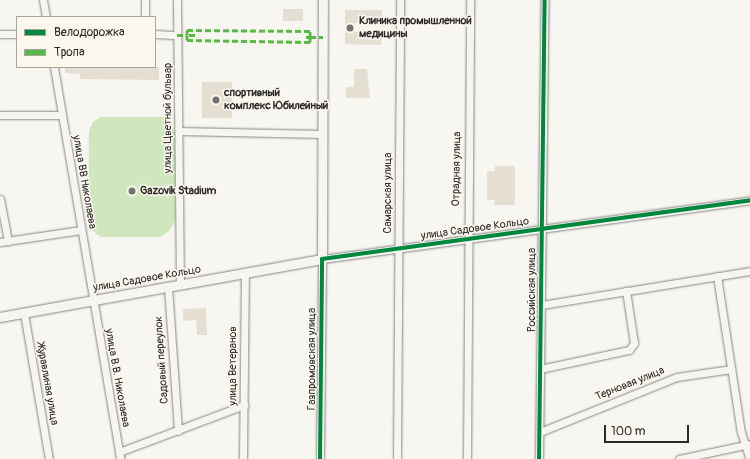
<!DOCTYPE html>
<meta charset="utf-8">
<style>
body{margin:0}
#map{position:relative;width:750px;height:459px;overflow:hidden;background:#f8f6f0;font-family:Pangolin,sans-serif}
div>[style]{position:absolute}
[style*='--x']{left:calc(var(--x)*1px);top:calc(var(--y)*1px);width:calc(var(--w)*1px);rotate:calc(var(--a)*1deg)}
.green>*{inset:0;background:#d0e6be}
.building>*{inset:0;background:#e5ded3;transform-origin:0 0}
.roads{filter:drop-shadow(0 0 1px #878684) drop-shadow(0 0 1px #878684)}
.minor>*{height:7px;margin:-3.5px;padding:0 3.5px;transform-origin:3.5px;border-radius:3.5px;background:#f6f5f1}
.major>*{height:9px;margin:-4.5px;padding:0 4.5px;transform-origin:4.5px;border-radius:4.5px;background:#f6f5f1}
.quiet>*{height:3px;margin-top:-1.5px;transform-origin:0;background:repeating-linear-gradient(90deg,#58b947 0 6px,transparent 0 9px)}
.cycleway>*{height:4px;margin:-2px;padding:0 2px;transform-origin:2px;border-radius:2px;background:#00873e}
.dots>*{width:11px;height:11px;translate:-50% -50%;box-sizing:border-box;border:2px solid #fbf7ec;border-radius:50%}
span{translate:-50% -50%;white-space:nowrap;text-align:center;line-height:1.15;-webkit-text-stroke:3px #fbf7ec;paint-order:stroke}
.poi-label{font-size:11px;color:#2b2b2b;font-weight:700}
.left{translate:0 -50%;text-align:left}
.street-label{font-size:11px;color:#2b2b2b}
.legend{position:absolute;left:16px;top:16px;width:140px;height:52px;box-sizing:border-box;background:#fbf7ec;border:1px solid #a8a59f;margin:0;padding:5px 7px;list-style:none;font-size:12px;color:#2b2b2b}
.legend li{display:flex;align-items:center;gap:8px;height:20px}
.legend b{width:20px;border:1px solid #a8a59f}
.scale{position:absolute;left:604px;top:425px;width:85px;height:18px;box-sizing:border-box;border:2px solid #2b2b2b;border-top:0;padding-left:5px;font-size:12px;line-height:14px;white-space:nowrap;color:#2b2b2b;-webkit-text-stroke:3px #fbf7ec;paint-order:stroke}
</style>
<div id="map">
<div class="green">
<div style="clip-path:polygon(101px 117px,162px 117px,176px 133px,175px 221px,169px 231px,160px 237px,101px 237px,93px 231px,88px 221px,89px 131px,93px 122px)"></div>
</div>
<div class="building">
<div style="left:283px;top:9px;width:20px;height:12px"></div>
<div style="clip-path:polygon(345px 10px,382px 10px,382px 23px,355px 23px,355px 32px,382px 32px,381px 45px,345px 44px)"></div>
<div style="clip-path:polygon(65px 67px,159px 67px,159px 80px,80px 79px,80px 74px,65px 73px)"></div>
<div style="clip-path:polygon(354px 69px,367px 69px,370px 98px,346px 98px,346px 87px,354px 87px)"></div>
<div style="left:202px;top:82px;width:30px;height:36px"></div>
<div style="clip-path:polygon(495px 166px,515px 166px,515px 205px,494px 205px,495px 200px,487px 200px,487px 171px,495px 171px)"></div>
<div style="clip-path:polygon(206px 308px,207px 335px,197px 335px,196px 320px,183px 321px,183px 309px)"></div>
</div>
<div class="roads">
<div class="minor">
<div style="--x:43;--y:0;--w:17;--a:80"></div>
<div style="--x:177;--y:0;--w:285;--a:89.4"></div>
<div style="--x:145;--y:17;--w:17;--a:-90"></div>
<div style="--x:0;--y:34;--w:17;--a:0"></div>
<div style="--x:155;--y:34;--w:22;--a:3"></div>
<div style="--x:54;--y:67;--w:398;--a:80.4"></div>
<div style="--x:0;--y:115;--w:61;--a:0"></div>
<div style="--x:179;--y:131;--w:143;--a:1.2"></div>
<div style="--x:0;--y:199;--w:43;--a:79.2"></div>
<div style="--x:0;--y:242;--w:82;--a:-8.4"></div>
<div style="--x:717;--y:276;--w:158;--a:81.3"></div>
<div style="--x:741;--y:432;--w:28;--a:72"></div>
<div style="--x:168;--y:287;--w:144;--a:86"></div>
<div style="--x:542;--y:305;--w:211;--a:-9.3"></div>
<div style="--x:24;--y:313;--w:148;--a:80.3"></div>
<div style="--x:540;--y:369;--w:91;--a:-12.1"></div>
<div style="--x:629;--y:350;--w:9;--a:-54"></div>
<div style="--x:634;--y:343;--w:53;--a:-98.7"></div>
<div style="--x:540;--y:432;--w:148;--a:-21.9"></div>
<div style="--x:677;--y:377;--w:55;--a:-8.4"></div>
<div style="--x:119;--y:452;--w:134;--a:-20.6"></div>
<div style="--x:243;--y:459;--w:186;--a:-89.4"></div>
<div style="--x:320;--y:459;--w:200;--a:-89.4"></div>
<div style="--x:322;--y:259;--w:432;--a:-7.8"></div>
<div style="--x:397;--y:459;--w:459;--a:-89.6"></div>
<div style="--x:467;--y:459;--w:459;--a:-89.6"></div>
<div style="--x:539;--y:459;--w:459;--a:-89.3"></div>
<div style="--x:679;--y:459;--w:73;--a:-11.9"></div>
</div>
<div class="major">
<div style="--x:0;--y:317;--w:327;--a:-10.2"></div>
<div style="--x:322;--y:259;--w:259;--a:-89.8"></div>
</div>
</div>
<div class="quiet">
<div style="--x:177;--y:35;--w:10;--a:0"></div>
<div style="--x:187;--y:35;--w:5;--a:90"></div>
<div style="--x:187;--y:40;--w:123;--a:0.9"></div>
<div style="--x:310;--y:42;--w:5;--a:-90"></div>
<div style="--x:310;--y:37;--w:13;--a:0"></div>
<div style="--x:195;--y:35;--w:8;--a:180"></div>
<div style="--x:187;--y:35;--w:5;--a:-90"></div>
<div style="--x:187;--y:30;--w:123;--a:0.5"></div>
<div style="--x:310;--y:31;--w:6;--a:90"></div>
<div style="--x:310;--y:37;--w:4;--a:180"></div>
</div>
<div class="cycleway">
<div style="--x:320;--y:459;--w:200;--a:-89.4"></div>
<div style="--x:322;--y:259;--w:432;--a:-7.8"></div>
<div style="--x:539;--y:459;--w:459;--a:-89.3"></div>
</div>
<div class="dots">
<div style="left:350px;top:28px;background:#737270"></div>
<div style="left:216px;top:100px;background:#737270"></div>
<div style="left:132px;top:191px;background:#737270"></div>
</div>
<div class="poi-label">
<span class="left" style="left:359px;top:28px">Клиника промышленной<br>медицины</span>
<span class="left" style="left:224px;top:100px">спортивный<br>комплекс Юбилейный</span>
<span class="left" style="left:140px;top:191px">Gazovik Stadium</span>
</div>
<div class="street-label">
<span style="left:168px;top:118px;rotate:-90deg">улица Цветной бульвар</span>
<span style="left:457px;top:169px;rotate:-89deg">Отрадная улица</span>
<span style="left:84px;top:182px;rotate:80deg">улица ВВ Николаева</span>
<span style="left:388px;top:193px;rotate:-90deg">Самарская улица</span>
<span style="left:475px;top:229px;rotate:-8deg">улица Садовое Кольцо</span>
<span style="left:147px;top:279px;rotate:-10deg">улица Садовое Кольцо</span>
<span style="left:532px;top:290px;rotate:-90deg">Российская улица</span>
<span style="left:312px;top:359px;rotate:-90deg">Газпромовская улица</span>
<span style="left:162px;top:360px;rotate:-94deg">Садовый переулок</span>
<span style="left:233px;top:366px;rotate:-90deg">улица Ветеранов</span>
<span style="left:117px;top:378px;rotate:80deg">улица В.В. Николаева</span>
<span style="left:47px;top:384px;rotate:80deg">Журавлиная улица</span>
<span style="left:630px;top:384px;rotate:-22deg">Терновая улица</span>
</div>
<ul class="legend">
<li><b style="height:5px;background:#00873e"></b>Велодорожка</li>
<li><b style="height:5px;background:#58b947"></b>Тропа</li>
</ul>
<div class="scale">100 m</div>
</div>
